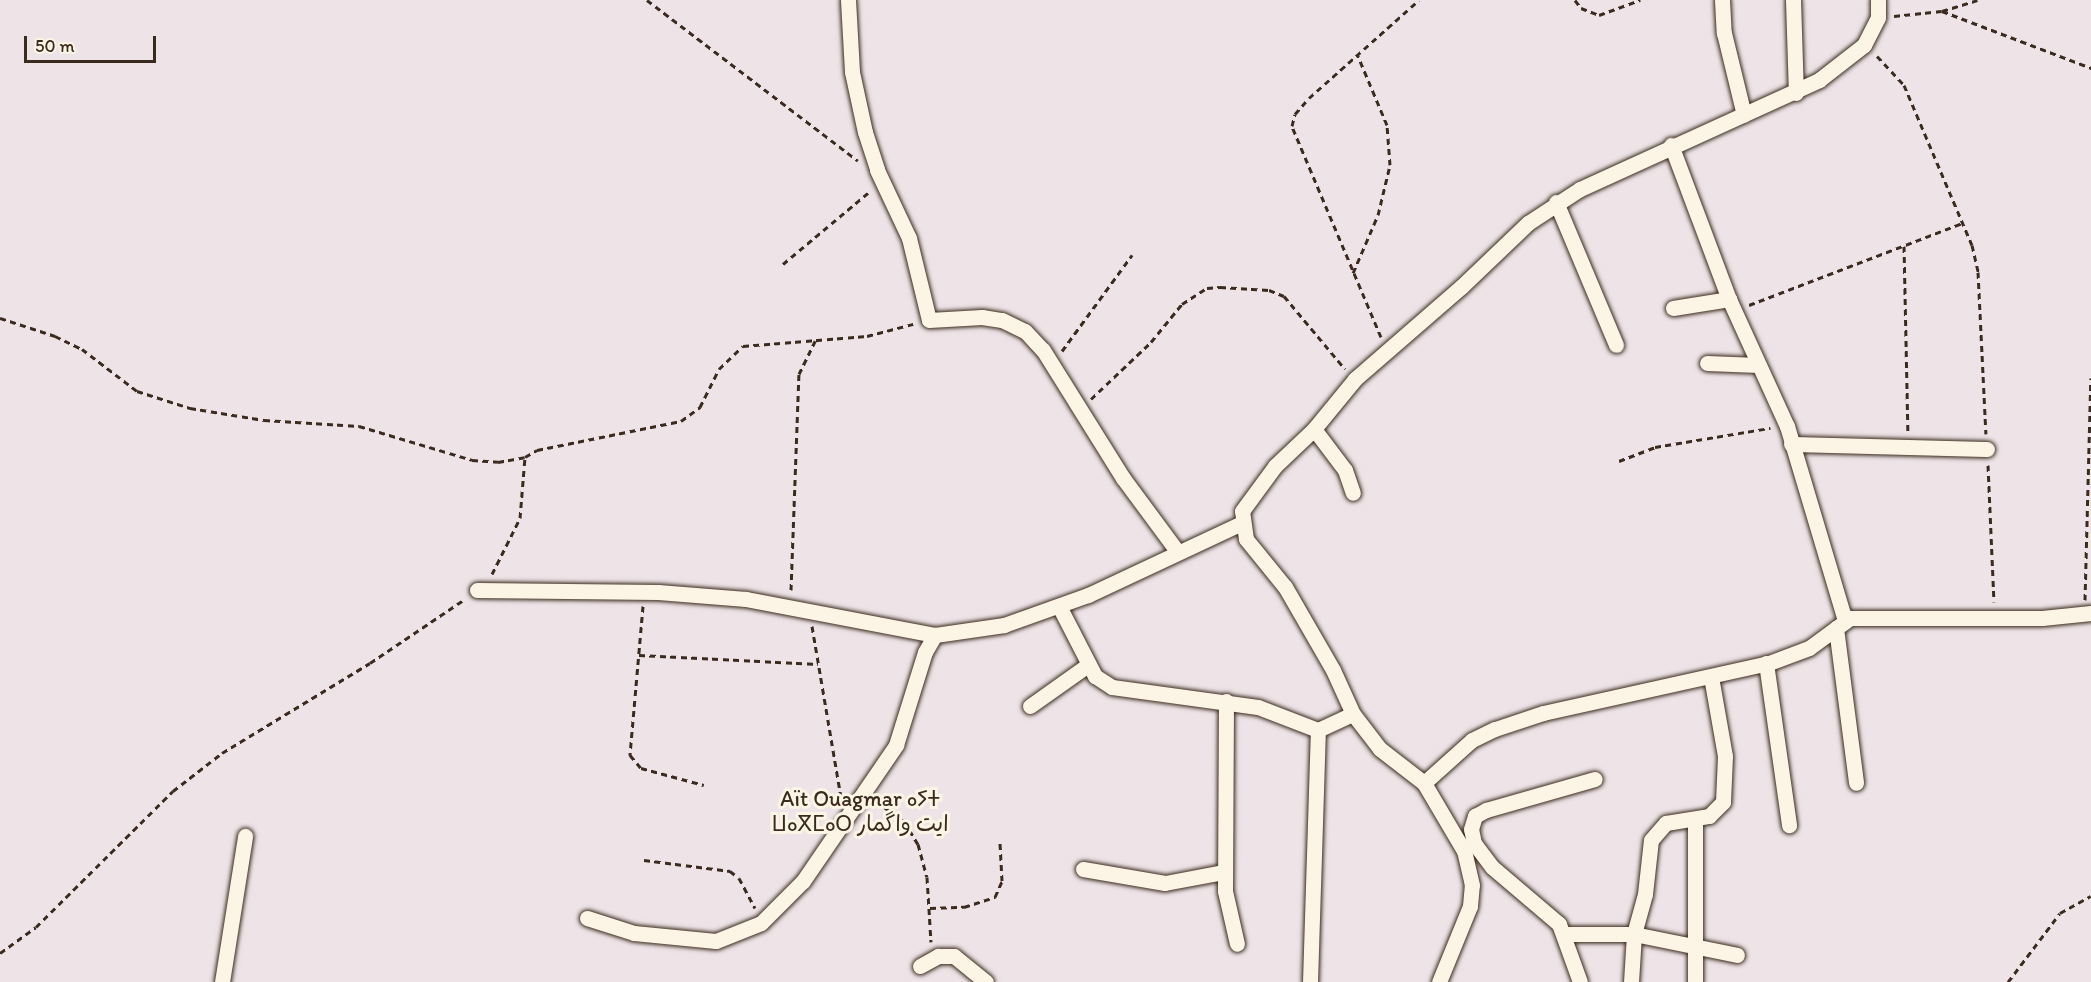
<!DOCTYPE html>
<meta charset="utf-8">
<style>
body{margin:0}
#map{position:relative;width:2091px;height:982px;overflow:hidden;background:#eee4e7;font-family:Itim,"Playpen Sans Arabic","Noto Sans Tifinagh",sans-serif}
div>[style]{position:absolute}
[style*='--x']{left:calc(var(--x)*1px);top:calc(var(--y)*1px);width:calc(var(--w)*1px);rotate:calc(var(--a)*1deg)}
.path>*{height:3px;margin-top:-1.5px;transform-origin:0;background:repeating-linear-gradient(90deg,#3b2a1e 0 6px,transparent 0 10.5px)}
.roads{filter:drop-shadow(0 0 2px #3b2a1e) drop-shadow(0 0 2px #3b2a1e)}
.minor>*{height:15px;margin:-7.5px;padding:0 7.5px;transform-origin:7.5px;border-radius:7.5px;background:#fcf5e5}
span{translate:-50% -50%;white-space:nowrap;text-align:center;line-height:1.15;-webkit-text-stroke:6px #fcf5e5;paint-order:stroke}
.quarter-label{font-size:22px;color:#3b2a1e}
.scale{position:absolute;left:24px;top:36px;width:132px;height:27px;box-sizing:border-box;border:3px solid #3b2a1e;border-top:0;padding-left:8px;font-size:18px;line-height:21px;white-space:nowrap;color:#3b2a1e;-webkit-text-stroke:4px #fcf5e5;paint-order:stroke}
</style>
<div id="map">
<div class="path">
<div style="--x:647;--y:0;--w:265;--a:37.3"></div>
<div style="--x:1575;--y:0;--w:10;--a:53"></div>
<div style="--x:1581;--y:8;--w:19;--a:21"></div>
<div style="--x:1599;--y:15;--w:44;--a:-20.1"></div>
<div style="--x:1942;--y:11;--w:160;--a:20.9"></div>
<div style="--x:1894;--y:16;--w:48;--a:-5.9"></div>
<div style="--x:1942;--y:11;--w:37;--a:-17"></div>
<div style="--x:1877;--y:56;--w:40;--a:47"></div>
<div style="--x:1904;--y:85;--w:174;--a:67"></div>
<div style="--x:1972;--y:245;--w:28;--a:77"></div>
<div style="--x:1978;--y:272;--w:162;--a:87.2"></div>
<div style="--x:1904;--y:246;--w:187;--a:88.8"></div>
<div style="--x:783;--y:264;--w:112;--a:-39.9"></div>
<div style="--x:1353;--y:273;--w:63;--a:-66.7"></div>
<div style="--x:1378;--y:215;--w:51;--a:-76.5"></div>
<div style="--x:1390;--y:165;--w:40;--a:-94.3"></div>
<div style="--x:1387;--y:125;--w:75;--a:-112.8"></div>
<div style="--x:1749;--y:305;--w:229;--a:-21"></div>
<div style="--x:0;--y:318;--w:58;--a:18.1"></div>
<div style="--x:55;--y:336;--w:30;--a:26"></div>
<div style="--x:82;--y:349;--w:69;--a:37.4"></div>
<div style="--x:137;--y:391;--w:56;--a:17.8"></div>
<div style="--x:190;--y:408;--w:75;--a:9.2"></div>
<div style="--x:264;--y:420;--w:95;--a:3.6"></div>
<div style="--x:359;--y:426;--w:118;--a:16.7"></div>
<div style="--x:472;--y:460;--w:26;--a:4"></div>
<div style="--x:498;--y:462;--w:27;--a:-10"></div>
<div style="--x:1381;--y:337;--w:229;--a:-112.9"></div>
<div style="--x:1292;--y:126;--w:12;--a:-76"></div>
<div style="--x:1295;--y:114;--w:21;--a:-49"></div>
<div style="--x:1309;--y:98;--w:147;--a:-41.7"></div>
<div style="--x:1062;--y:351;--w:119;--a:-53.9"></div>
<div style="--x:1091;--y:399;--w:83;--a:-43.5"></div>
<div style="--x:1151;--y:342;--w:49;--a:-50.8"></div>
<div style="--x:1182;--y:304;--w:30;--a:-33"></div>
<div style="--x:1207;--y:288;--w:13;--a:-4"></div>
<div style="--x:1220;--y:287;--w:49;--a:3.5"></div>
<div style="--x:1269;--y:290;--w:16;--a:22"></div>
<div style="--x:1284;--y:296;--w:95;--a:50.1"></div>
<div style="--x:1619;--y:461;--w:39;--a:-21"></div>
<div style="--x:1655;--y:447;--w:117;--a:-9.4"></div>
<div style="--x:1988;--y:465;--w:137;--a:87.5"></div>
<div style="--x:492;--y:574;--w:63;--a:-63.4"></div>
<div style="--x:520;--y:518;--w:61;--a:-85.3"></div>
<div style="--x:525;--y:457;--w:14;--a:-30"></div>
<div style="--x:537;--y:450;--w:147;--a:-11.4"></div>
<div style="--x:681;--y:421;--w:24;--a:-36"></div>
<div style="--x:700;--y:407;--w:42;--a:-63.4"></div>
<div style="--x:719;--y:369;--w:33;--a:-44"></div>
<div style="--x:743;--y:346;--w:124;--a:-4.6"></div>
<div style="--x:867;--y:336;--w:48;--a:-14.6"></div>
<div style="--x:791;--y:590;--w:216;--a:-87.9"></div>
<div style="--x:799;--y:374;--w:37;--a:-64"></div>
<div style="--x:2085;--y:600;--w:222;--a:-88.5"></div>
<div style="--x:643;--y:606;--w:150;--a:95"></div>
<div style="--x:630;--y:755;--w:17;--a:50"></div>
<div style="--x:641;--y:768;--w:65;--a:15.1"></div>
<div style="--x:812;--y:626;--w:173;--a:80.4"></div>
<div style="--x:639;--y:655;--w:179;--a:2.9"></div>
<div style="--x:876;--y:801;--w:34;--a:36"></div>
<div style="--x:904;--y:821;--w:27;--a:59"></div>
<div style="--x:918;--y:844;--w:34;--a:75"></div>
<div style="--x:927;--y:877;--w:65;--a:86.5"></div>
<div style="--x:644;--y:860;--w:87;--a:7.3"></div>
<div style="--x:730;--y:871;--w:11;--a:38"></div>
<div style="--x:739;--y:878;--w:34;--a:62"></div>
<div style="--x:930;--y:908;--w:34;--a:-2"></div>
<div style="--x:964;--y:907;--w:33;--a:-18"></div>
<div style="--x:995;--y:897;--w:17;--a:-66"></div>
<div style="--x:1002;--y:881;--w:38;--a:-93"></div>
<div style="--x:0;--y:953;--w:44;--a:-35.8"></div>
<div style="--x:36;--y:927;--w:193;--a:-44.8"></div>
<div style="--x:173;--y:791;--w:62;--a:-37.8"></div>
<div style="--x:222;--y:753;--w:173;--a:-31.3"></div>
<div style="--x:370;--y:663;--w:115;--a:-34"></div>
<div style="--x:2008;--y:982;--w:86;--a:-53"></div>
<div style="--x:2060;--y:913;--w:35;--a:-29"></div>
</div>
<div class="roads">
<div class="minor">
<div style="--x:848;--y:0;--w:72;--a:86.8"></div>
<div style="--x:852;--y:72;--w:61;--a:77.8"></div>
<div style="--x:865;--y:132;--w:40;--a:72"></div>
<div style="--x:877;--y:170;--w:75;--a:64.8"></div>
<div style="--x:909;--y:238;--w:84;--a:76.3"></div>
<div style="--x:929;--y:320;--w:53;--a:-3.2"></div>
<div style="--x:982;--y:317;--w:20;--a:9"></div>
<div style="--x:1002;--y:320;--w:25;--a:26"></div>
<div style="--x:1025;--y:331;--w:26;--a:47"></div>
<div style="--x:1043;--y:350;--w:151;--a:58"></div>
<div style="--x:1123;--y:478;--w:91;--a:53.5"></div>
<div style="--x:1722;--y:0;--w:33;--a:87"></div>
<div style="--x:1724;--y:33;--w:84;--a:76.3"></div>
<div style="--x:1793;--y:0;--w:93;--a:88.2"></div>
<div style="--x:1671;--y:145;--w:165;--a:69.4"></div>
<div style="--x:1729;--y:299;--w:140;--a:65.5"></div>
<div style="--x:1787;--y:426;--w:202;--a:73.4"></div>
<div style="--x:1556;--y:202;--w:155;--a:67.2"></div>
<div style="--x:1673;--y:308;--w:57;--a:-9.1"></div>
<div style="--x:1707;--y:363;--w:51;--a:2.2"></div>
<div style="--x:1314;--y:429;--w:51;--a:52.9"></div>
<div style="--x:1345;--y:470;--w:24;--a:71"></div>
<div style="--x:1791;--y:444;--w:196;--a:1.5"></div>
<div style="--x:477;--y:590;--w:181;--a:0.6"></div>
<div style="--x:658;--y:592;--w:88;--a:4.5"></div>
<div style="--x:746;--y:599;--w:192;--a:10.8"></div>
<div style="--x:1059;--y:606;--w:79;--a:62.8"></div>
<div style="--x:1095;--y:676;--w:20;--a:33"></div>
<div style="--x:1112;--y:687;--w:147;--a:7.8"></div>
<div style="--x:1258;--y:707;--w:64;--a:21"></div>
<div style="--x:1318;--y:730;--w:38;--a:-25"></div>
<div style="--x:1836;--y:628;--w:156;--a:82.6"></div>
<div style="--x:1766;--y:663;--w:164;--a:81.9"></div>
<div style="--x:1226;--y:701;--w:190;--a:90.3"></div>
<div style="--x:1225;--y:891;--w:54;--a:77.2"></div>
<div style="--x:1030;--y:706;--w:72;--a:-35.4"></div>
<div style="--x:1424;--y:783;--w:64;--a:-41.9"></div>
<div style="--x:1472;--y:740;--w:25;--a:-26"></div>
<div style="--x:1495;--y:729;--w:51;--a:-18.4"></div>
<div style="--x:1543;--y:713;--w:231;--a:-12.5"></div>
<div style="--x:1769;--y:663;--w:43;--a:-20.6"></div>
<div style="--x:1809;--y:648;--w:51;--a:-36.2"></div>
<div style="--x:1850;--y:618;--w:192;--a:0"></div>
<div style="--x:2042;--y:618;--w:49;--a:-5.8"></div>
<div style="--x:1083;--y:869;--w:83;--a:9.7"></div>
<div style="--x:1165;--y:883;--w:60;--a:-10.6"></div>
<div style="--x:587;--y:918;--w:49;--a:17.7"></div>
<div style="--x:634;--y:933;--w:82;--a:5.6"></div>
<div style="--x:716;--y:941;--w:48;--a:-21.8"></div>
<div style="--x:761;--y:923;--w:59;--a:-45"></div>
<div style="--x:803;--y:881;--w:165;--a:-55.6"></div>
<div style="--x:896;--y:745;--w:97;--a:-72.7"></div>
<div style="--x:925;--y:652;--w:20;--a:-60"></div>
<div style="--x:935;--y:635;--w:70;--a:-8.2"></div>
<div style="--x:1004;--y:625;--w:89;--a:-19.7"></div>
<div style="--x:1088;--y:595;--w:170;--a:-25.1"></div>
<div style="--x:1564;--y:934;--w:70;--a:0"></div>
<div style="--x:1634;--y:934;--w:105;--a:11.5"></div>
<div style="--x:920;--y:966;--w:21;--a:-29"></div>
<div style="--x:938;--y:956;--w:16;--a:0"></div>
<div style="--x:954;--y:956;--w:41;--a:39.1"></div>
<div style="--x:222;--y:982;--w:148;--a:-81"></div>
<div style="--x:1310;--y:982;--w:252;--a:-88.2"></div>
<div style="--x:1439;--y:982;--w:82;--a:-67.8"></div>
<div style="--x:1470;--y:906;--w:21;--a:-85"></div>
<div style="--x:1472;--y:885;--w:35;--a:-103"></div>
<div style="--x:1464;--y:851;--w:79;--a:-120.5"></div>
<div style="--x:1424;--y:783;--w:56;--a:-142.3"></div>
<div style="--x:1380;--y:749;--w:44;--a:-127.6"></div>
<div style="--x:1353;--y:714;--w:48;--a:-114.4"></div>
<div style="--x:1333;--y:670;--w:96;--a:-120"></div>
<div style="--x:1285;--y:587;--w:62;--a:-129.1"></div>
<div style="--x:1246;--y:539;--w:28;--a:-98"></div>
<div style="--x:1242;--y:511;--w:56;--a:-53.7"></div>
<div style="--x:1275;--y:466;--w:54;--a:-43.5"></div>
<div style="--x:1314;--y:429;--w:65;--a:-50.6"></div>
<div style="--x:1355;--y:379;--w:140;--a:-41"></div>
<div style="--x:1461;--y:287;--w:93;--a:-43.7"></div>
<div style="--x:1528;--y:223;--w:62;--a:-33.2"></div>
<div style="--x:1580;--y:189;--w:263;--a:-24.5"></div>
<div style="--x:1819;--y:80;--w:57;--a:-37.9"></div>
<div style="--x:1864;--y:45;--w:30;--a:-63"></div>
<div style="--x:1878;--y:18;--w:18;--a:-90"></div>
<div style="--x:1580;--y:982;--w:62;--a:-109.9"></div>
<div style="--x:1559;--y:924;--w:88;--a:-139.6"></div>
<div style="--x:1492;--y:867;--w:30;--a:-127"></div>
<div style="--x:1474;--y:843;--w:14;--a:-102"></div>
<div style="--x:1471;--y:829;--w:14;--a:-73"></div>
<div style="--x:1475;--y:816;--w:13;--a:-29"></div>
<div style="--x:1486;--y:810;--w:113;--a:-15.9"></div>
<div style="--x:1631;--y:982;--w:48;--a:-86.4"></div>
<div style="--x:1634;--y:934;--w:41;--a:-74.6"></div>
<div style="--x:1645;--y:894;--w:54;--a:-83.7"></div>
<div style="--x:1651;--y:840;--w:23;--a:-49"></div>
<div style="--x:1666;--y:823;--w:44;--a:-9.2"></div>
<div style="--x:1709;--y:816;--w:20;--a:-45"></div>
<div style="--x:1723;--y:802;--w:46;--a:-87.5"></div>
<div style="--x:1725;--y:756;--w:80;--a:-100"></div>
<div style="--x:1695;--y:982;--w:163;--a:-90"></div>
</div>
</div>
<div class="quarter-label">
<span style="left:860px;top:811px">Aït Ouagmar ⴰⵢⵜ<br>ⵡⴰⴳⵎⴰⵔ ايت واگمار</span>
</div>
<div class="scale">50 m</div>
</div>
